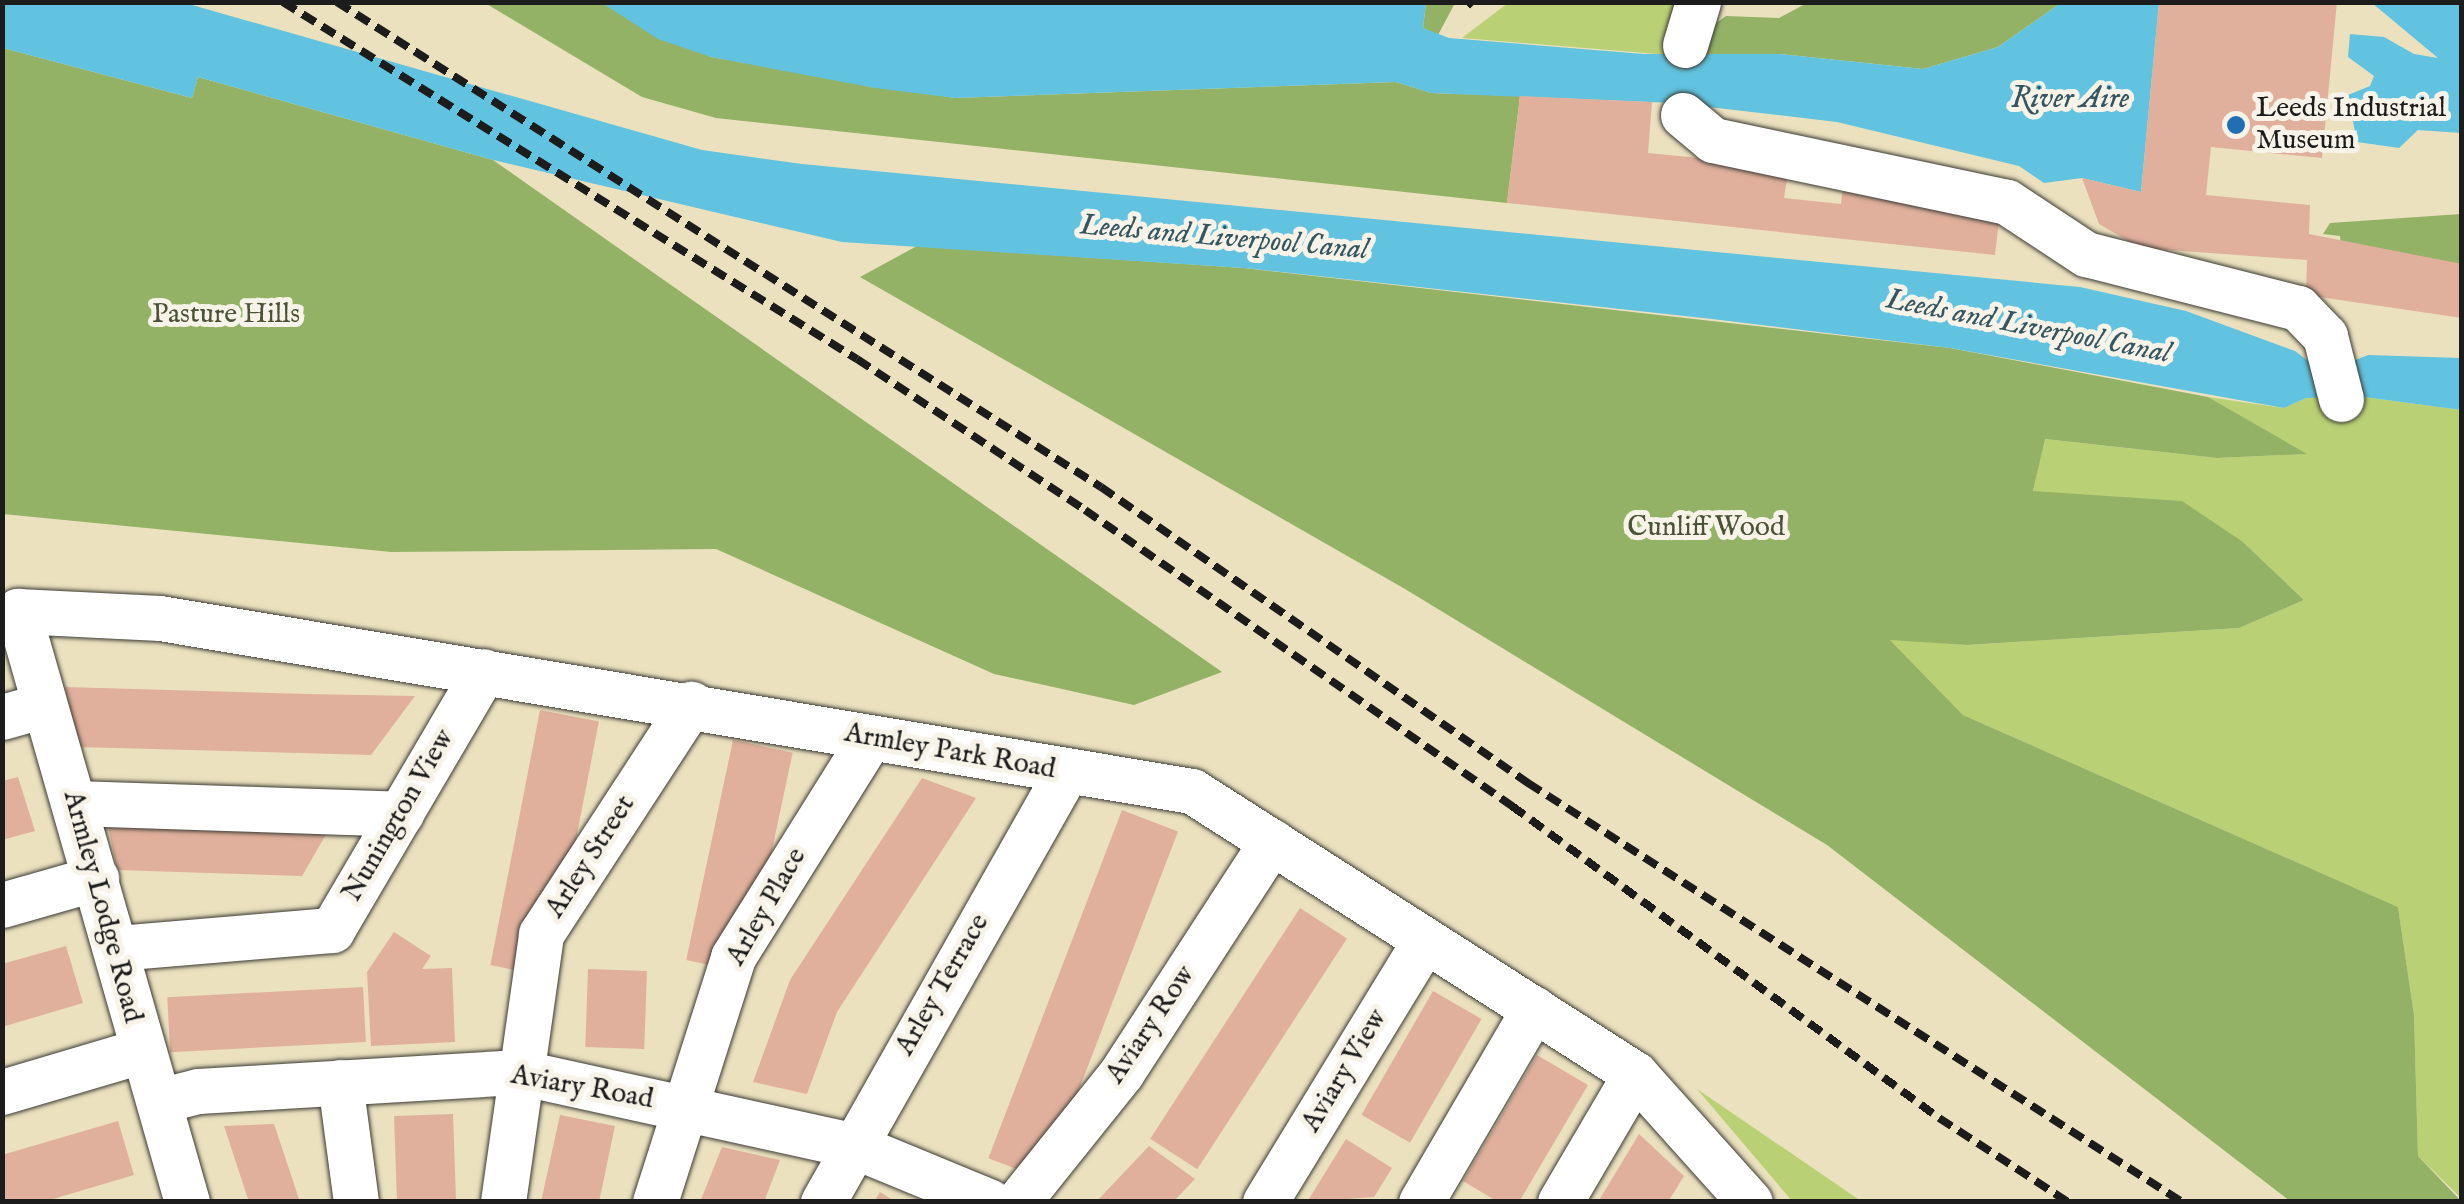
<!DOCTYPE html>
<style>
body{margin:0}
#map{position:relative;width:2464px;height:1204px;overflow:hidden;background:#ebe1bf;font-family:"IM FELL English",serif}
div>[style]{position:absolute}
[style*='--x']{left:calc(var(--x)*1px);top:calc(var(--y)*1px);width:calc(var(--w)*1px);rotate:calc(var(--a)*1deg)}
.green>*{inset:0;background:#bad075}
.forest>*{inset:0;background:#93b266}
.water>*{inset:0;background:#61c3df}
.building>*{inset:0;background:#e0b09c;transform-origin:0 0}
.roads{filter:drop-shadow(0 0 2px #3b3a34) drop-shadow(0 0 2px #3b3a34)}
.minor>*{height:45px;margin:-22.5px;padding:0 22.5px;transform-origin:22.5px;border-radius:22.5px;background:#fff}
.rail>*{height:8px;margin-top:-4px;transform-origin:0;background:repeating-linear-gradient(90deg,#1c1c1c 0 15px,transparent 0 23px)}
.dots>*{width:28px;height:28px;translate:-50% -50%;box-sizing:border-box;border:5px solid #f7f3e8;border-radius:50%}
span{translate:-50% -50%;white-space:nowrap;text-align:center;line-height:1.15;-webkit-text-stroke:10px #f7f3e8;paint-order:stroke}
.poi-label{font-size:28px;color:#1c1c1c}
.left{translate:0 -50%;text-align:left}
.park-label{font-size:28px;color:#4b5237}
.street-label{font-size:28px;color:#1c1c1c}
.water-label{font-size:30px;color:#345660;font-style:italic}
.frame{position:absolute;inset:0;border:5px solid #1c1c1c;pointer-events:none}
</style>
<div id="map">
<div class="green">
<div style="clip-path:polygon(1508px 3px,1682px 3px,1670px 55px,1462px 38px)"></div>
<div style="clip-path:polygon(2208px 397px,2284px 408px,2306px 398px,2364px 397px,2461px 410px,2461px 1198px,2418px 1156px,2414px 1015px,2398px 907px,1963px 715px,1889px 639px,1967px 645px,2239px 628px,2304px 600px,2243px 542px,2033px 492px,2044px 439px,2217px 458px,2305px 454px)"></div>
<div style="clip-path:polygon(1697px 1089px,1861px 1201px,1792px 1201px)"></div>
</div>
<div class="forest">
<div style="clip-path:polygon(1907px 2px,2061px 3px,1998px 47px,1923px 69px,1780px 54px,1700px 55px,1708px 29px,1726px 16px,1779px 18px,1807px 3px)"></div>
<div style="clip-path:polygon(485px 3px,602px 3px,711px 57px,955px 98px,1396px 82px,1431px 93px,1520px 96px,1507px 203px,716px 118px,642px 97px)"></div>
<div style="clip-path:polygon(1426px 3px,1455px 3px,1438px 35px,1423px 28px)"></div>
<div style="clip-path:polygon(3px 48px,192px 98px,198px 77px,493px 160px,1222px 672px,1134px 705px,994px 674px,716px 549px,391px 552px,3px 514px)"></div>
<div style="clip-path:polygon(2461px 214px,2461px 264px,2341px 245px,2340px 236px,2323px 234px,2330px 223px)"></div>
<div style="clip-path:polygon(917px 246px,1244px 268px,1950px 348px,2208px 397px,2307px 454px,2217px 458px,2045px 439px,2033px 491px,2182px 501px,2243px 542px,2304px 600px,2239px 628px,1967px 645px,1890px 640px,1963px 715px,2398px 907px,2414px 1015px,2418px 1156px,2461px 1201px,2290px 1201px,1827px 845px,1405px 589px,860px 277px)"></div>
</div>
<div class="water">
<div style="clip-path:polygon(3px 3px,185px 3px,702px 150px,802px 164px,2080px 287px,2186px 311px,2295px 351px,2312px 364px,2343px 365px,2368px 355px,2461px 358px,2461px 410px,2364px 397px,2306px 398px,2284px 408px,1950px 348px,1712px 319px,1244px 268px,842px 242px,493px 160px,198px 77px,192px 98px,3px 48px)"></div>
<div style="clip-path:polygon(602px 3px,1426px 3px,1423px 28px,1449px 38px,1644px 54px,1780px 54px,1923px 69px,1998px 47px,2061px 3px,2159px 3px,2141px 192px,2082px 178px,2044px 183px,2019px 166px,1837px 122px,1674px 103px,1431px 93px,1396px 82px,955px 98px,875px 88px,711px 57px,658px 39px)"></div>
<div style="clip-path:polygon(2372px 3px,2461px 3px,2461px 133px,2418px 130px,2399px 148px,2357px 142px,2348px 95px,2370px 86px,2374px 76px,2348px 57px,2350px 34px,2384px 37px,2414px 54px,2438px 58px)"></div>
</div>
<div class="building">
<div style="clip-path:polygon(2159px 2px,2337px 2px,2322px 158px,2211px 147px,2206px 195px,2310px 205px,2309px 234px,2462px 264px,2462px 318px,2306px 295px,2307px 260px,2140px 248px,2099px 224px,2082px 178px,2141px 192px)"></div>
<div style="clip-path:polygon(1520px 96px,1652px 102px,1648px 153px,1789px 167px,1784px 198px,1841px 204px,1843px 184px,2000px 212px,1995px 255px,1507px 203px)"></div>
<div style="clip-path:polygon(65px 687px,308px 694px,415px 696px,371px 755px,77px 747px)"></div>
<div style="left:540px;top:710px;width:60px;height:260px;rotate:11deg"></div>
<div style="left:733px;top:740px;width:61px;height:225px;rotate:12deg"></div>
<div style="clip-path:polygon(18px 777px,35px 831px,2px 840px,2px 781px)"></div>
<div style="clip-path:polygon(922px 778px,976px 798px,837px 1012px,807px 1094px,753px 1082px,790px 980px)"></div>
<div style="left:1122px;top:810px;width:60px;height:373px;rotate:21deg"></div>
<div style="clip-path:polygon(108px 825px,328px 831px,302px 876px,117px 870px)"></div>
<div style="left:1300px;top:908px;width:56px;height:275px;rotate:33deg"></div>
<div style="clip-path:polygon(394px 932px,431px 956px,422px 969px,452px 968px,455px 1042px,371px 1046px,367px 972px)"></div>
<div style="clip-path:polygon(66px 946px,83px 1003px,2px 1027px,2px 964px)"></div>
<div style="left:588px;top:969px;width:59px;height:78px;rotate:2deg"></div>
<div style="left:363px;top:987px;width:55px;height:196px;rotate:87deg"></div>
<div style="left:1433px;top:991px;width:56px;height:143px;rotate:30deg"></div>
<div style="clip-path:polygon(1537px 1055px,1588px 1085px,1519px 1202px,1498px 1202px,1463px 1181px)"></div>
<div style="left:453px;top:1114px;width:88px;height:59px;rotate:88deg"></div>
<div style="clip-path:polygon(560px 1115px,615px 1126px,599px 1202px,541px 1202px)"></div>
<div style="clip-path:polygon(118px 1121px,134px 1175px,43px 1202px,2px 1202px,2px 1155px)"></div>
<div style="clip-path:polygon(274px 1124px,300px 1202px,249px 1202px,224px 1126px)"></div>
<div style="clip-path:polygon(1639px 1134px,1684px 1176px,1668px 1202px,1598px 1202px)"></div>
<div style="clip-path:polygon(1346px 1139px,1392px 1168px,1374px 1197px,1307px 1202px)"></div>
<div style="clip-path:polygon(1149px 1146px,1195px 1179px,1173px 1202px,1096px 1202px)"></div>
<div style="clip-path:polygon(722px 1147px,780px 1160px,764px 1202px,700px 1202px)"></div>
<div style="clip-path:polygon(880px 1192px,896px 1202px,874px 1202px)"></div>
</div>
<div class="roads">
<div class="minor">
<div style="--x:1685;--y:45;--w:45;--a:-73.2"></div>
<div style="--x:1683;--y:115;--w:39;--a:40"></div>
<div style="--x:1713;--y:140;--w:300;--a:11.9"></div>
<div style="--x:2007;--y:202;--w:95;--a:33.4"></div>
<div style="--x:2086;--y:254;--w:219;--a:14.3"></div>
<div style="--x:2298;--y:308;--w:39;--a:46"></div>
<div style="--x:2325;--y:336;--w:65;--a:75.7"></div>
<div style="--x:2;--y:717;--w:44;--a:-15.9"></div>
<div style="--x:74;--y:803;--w:327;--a:1.9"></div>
<div style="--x:2;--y:905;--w:98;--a:-16"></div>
<div style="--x:117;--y:948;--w:216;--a:-4.8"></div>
<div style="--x:332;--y:930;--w:300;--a:-59.6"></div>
<div style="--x:340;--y:1082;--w:121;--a:82.4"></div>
<div style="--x:2;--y:1092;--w:144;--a:-16.5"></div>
<div style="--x:159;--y:1101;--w:40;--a:-14.4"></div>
<div style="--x:198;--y:1091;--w:322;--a:-3.4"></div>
<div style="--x:519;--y:1072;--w:341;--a:12.4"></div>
<div style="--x:852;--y:1145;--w:149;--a:22.4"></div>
<div style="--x:187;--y:1202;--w:615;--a:-105.96"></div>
<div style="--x:18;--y:611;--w:142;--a:2.8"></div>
<div style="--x:160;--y:618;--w:1046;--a:9.52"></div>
<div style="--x:1192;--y:791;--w:526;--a:32.57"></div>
<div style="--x:1635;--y:1074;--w:172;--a:48.1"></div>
<div style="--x:503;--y:1202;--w:271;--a:-81.9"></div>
<div style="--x:541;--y:934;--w:275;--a:-56.9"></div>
<div style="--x:655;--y:1202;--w:257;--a:-72.3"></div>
<div style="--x:733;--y:957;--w:257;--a:-58"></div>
<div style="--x:823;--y:1202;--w:495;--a:-60.5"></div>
<div style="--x:1018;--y:1202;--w:166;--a:-51.3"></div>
<div style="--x:1122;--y:1072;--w:275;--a:-57"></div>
<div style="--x:1265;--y:1202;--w:307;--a:-58.6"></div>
<div style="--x:1421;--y:1202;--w:224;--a:-59.7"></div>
<div style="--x:1560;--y:1202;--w:148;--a:-59.6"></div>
</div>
</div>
<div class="rail">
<div style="--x:283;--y:2;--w:676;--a:31.88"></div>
<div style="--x:857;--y:359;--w:273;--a:33.5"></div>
<div style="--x:1085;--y:510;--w:520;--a:34.73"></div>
<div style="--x:1512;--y:806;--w:529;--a:36.15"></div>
<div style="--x:1939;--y:1118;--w:154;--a:33.1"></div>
<div style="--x:337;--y:2;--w:905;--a:32.41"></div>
<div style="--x:1101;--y:487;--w:520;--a:34.73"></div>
<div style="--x:1528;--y:783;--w:777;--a:32.65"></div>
<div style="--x:1467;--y:6;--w:6;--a:-45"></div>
</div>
<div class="dots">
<div style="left:2236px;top:125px;background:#1f6fb2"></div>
</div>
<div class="poi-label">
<span class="left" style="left:2256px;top:125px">Leeds Industrial<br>Museum</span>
</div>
<div class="park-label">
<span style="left:226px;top:315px">Pasture Hills</span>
<span style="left:1706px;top:528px">Cunliff Wood</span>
</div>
<div class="street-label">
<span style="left:950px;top:752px;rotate:10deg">Armley Park Road</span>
<span style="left:399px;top:816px;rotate:-60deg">Nunington View</span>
<span style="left:591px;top:857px;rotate:-57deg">Arley Street</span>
<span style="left:102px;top:907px;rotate:75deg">Armley Lodge Road</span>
<span style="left:767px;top:907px;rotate:-60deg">Arley Place</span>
<span style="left:943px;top:985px;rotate:-60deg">Arley Terrace</span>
<span style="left:1151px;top:1025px;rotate:-56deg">Aviary Row</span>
<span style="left:1345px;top:1071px;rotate:-59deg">Aviary View</span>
<span style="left:582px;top:1088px;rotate:10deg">Aviary Road</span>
</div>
<div class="water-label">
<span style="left:2070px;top:99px">River Aire</span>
<span style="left:1224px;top:238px;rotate:5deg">Leeds and Liverpool Canal</span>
<span style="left:2028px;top:327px;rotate:11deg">Leeds and Liverpool Canal</span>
</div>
<div class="frame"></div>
</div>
